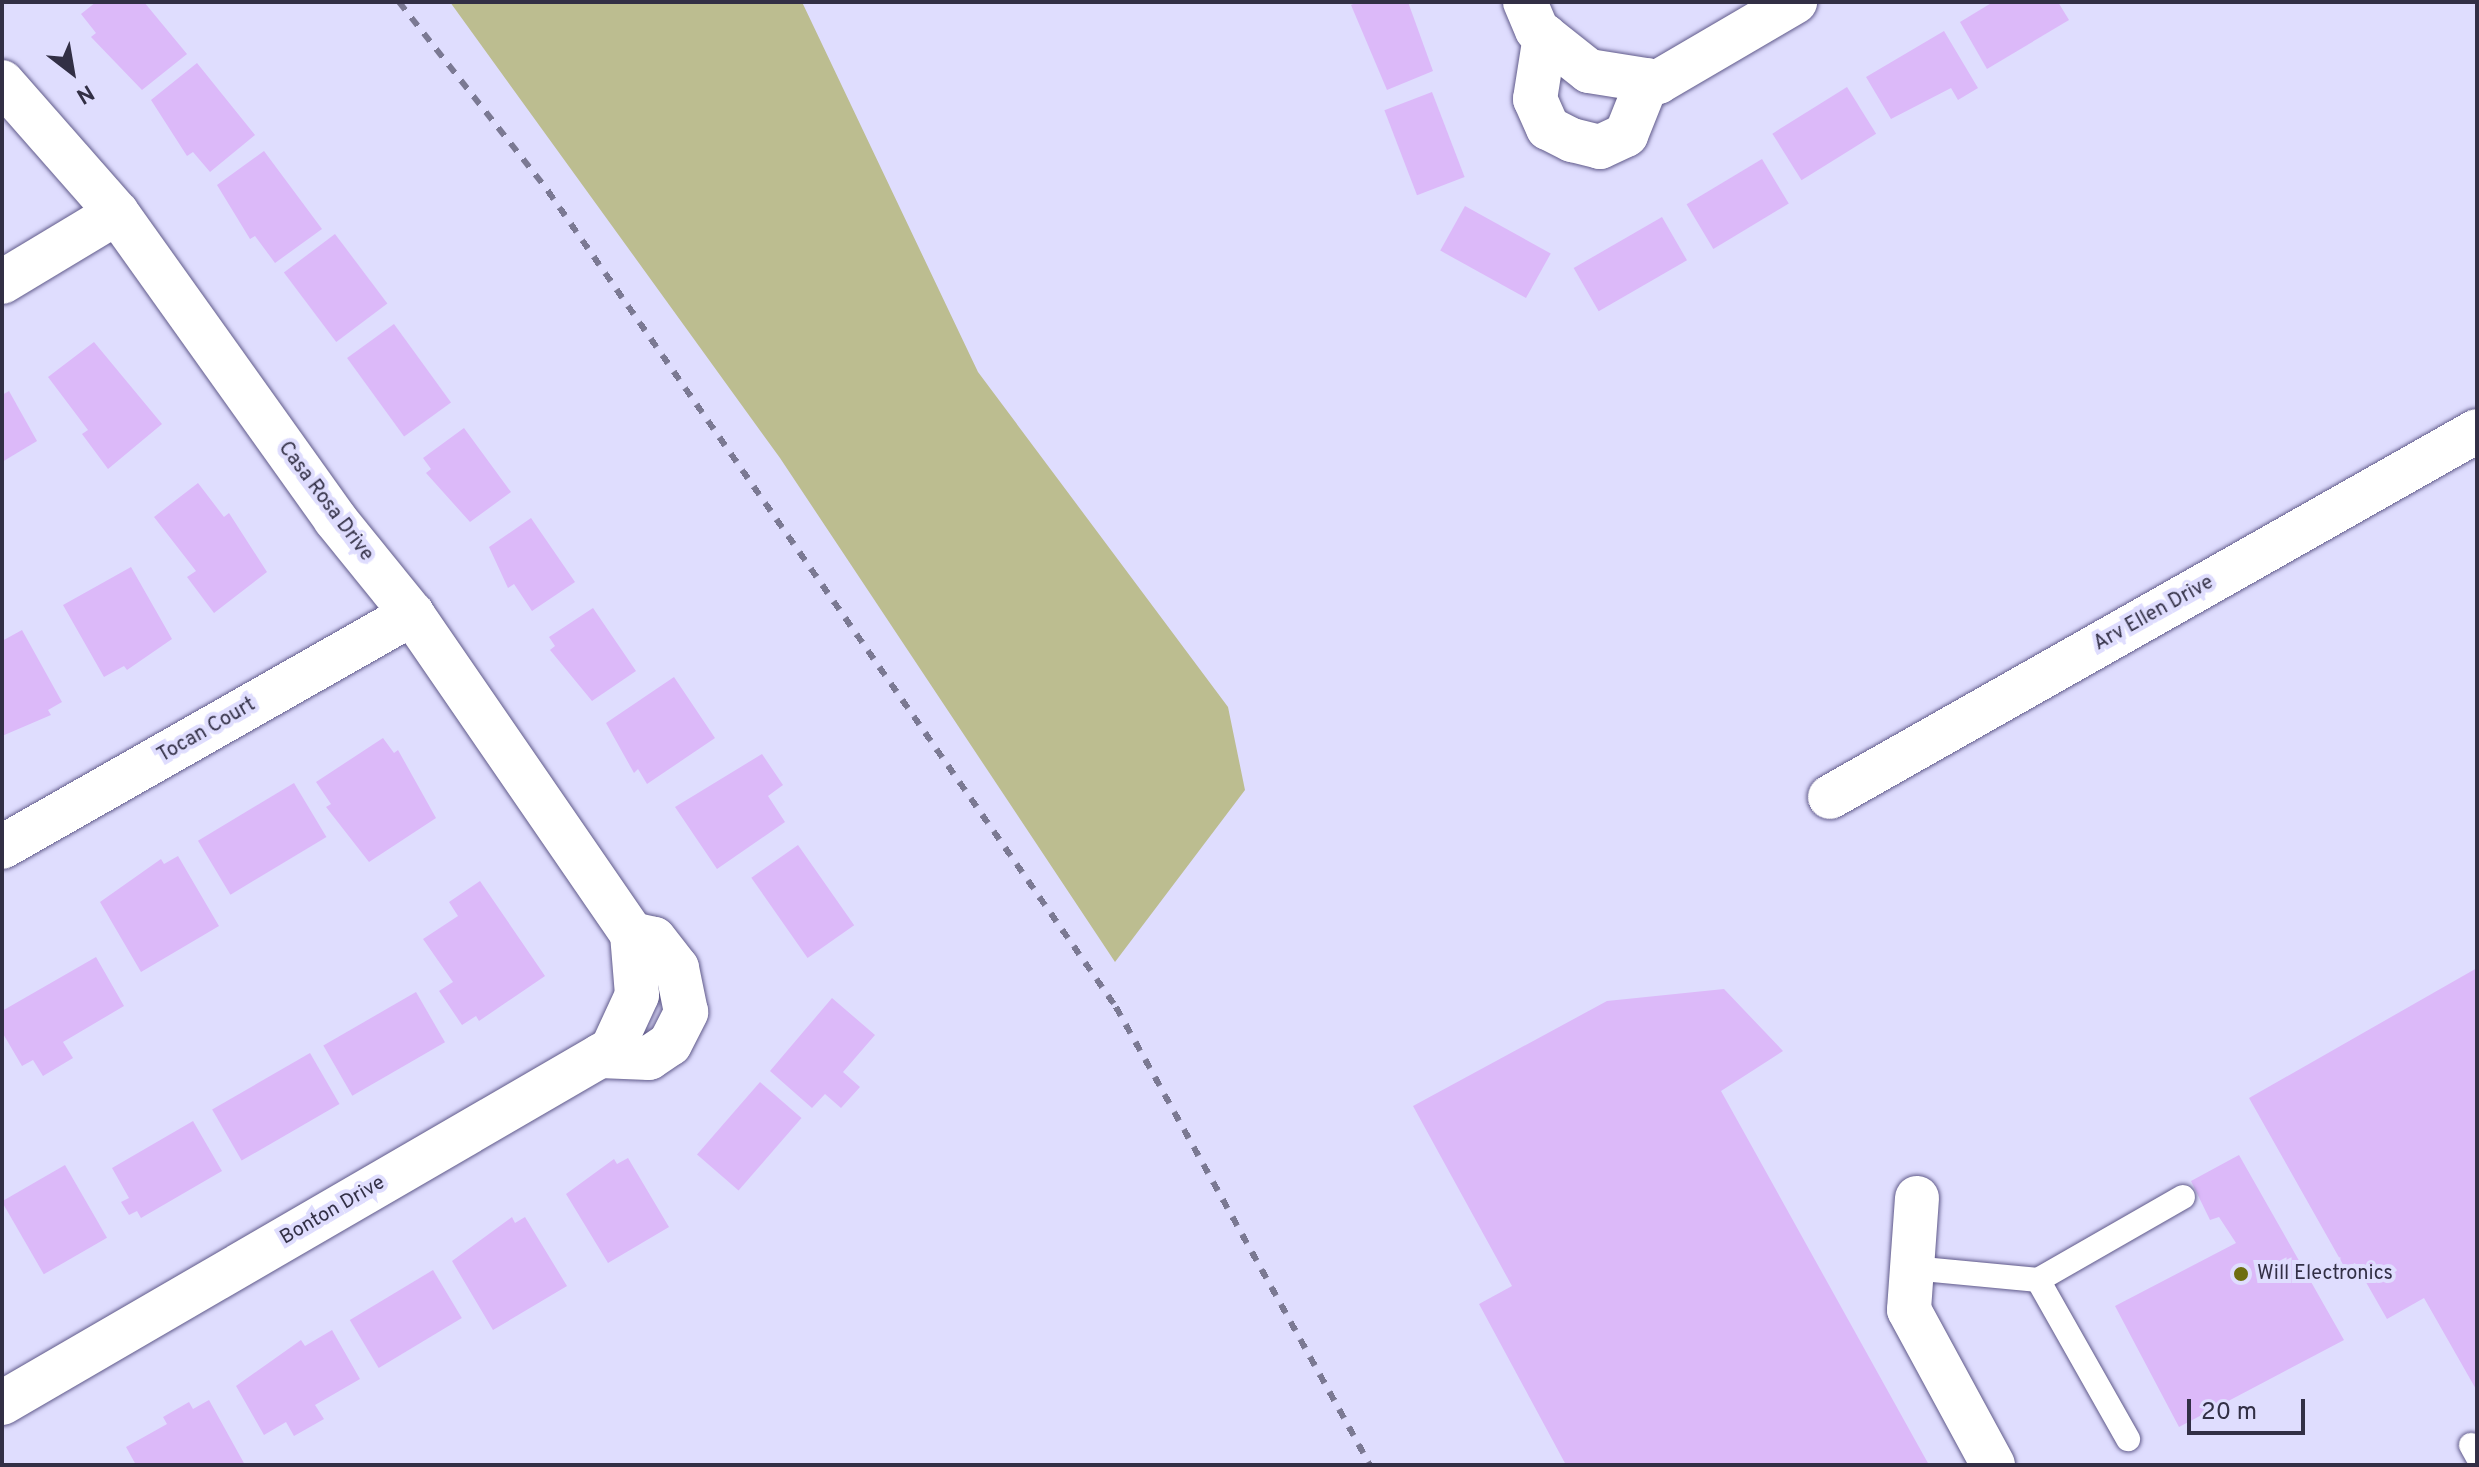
<!DOCTYPE html>
<style>
body{margin:0}
#map{position:relative;width:2479px;height:1467px;overflow:hidden;background:#dfddfe;font-family:Overpass,sans-serif}
div>[style]{position:absolute}
[style*='--x']{left:calc(var(--x)*1px);top:calc(var(--y)*1px);width:calc(var(--w)*1px);rotate:calc(var(--a)*1deg)}
.green>*{inset:0;background:#bcbd90}
.building>*{inset:0;background:#dcb9f9;transform-origin:0 0}
.roads{filter:drop-shadow(0 0 2px #605a8a) drop-shadow(0 0 2px #605a8a)}
.lane>*{height:24px;margin:-12px;padding:0 12px;transform-origin:12px;border-radius:12px;background:#fff}
.street>*{height:44px;margin:-22px;padding:0 22px;transform-origin:22px;border-radius:22px;background:#fff}
.rail>*{height:6px;margin-top:-3px;transform-origin:0;background:repeating-linear-gradient(90deg,#7b7993 0 10px,transparent 0 20px)}
.dots>*{width:22px;height:22px;translate:-50% -50%;box-sizing:border-box;border:4px solid #dfddfe;border-radius:50%}
span{translate:-50% -50%;white-space:nowrap;text-align:center;line-height:1.15;-webkit-text-stroke:8px #dfddfe;paint-order:stroke}
.street-label{font-size:20px;color:#322f45}
.poi-label{font-size:20px;color:#322f45}
.left{translate:0 -50%;text-align:left}
.frame{position:absolute;inset:0;border:4px solid #322f45;pointer-events:none}
.north{position:absolute;left:32px;top:32px;width:80px;height:80px;-webkit-text-stroke:6px #dfddfe;paint-order:stroke;rotate:149deg;font-size:22px;font-weight:700;line-height:32px;text-align:center;color:#322f45}
.north::after{content:'';display:block;margin:auto;width:28px;height:36px;background:#322f45;clip-path:polygon(50% 0,100% 100%,50% 72%,0 100%)}
.scale{position:absolute;left:2187px;top:1399px;width:118px;height:36px;box-sizing:border-box;border:4px solid #322f45;border-top:0;padding-left:10px;font-size:24px;line-height:28px;white-space:nowrap;color:#322f45;-webkit-text-stroke:6px #dfddfe;paint-order:stroke}
</style>
<div id="map">
<div class="green">
<div style="clip-path:polygon(450px 2px,802px 2px,978px 372px,1228px 707px,1245px 790px,1115px 962px,780px 458px)"></div>
</div>
<div class="building">
<div style="clip-path:polygon(96px 2px,144px 2px,187px 54px,142px 90px,91px 37px,96px 33px,81px 14px)"></div>
<div style="clip-path:polygon(1358px 2px,1408px 2px,1433px 71px,1387px 90px,1351px 5px)"></div>
<div style="clip-path:polygon(1993px 2px,2058px 2px,2069px 20px,1987px 69px,1960px 22px)"></div>
<div style="clip-path:polygon(1944px 31px,1978px 88px,1958px 100px,1951px 88px,1891px 119px,1866px 77px)"></div>
<div style="clip-path:polygon(197px 63px,255px 135px,210px 172px,193px 152px,187px 156px,151px 100px)"></div>
<div style="left:1847px;top:87px;width:55px;height:88px;rotate:58deg"></div>
<div style="left:1432px;top:92px;width:91px;height:51px;rotate:69deg"></div>
<div style="clip-path:polygon(264px 151px,322px 229px,275px 263px,255px 236px,250px 239px,217px 185px)"></div>
<div style="left:1762px;top:159px;width:52px;height:88px;rotate:59deg"></div>
<div style="left:1465px;top:206px;width:98px;height:51px;rotate:29deg"></div>
<div style="left:1662px;top:217px;width:50px;height:102px;rotate:60deg"></div>
<div style="left:335px;top:234px;width:87px;height:64px;rotate:53deg"></div>
<div style="left:394px;top:324px;width:97px;height:58px;rotate:54deg"></div>
<div style="clip-path:polygon(94px 342px,162px 424px,108px 469px,82px 434px,88px 430px,48px 377px)"></div>
<div style="clip-path:polygon(9px 391px,37px 441px,2px 462px,2px 395px)"></div>
<div style="clip-path:polygon(464px 428px,511px 492px,470px 522px,426px 473px,431px 469px,423px 458px)"></div>
<div style="clip-path:polygon(198px 483px,224px 517px,229px 513px,267px 572px,214px 613px,187px 577px,196px 571px,154px 517px)"></div>
<div style="clip-path:polygon(531px 518px,575px 582px,532px 611px,514px 584px,508px 588px,489px 547px)"></div>
<div style="clip-path:polygon(131px 567px,172px 639px,127px 670px,124px 666px,104px 677px,63px 605px)"></div>
<div style="clip-path:polygon(593px 608px,636px 671px,592px 701px,550px 650px,555px 646px,549px 637px)"></div>
<div style="clip-path:polygon(22px 630px,62px 702px,48px 710px,51px 715px,2px 736px,2px 641px)"></div>
<div style="clip-path:polygon(674px 677px,715px 738px,647px 784px,638px 769px,634px 773px,606px 723px)"></div>
<div style="clip-path:polygon(383px 738px,394px 753px,398px 750px,436px 818px,369px 862px,326px 807px,331px 804px,316px 782px)"></div>
<div style="clip-path:polygon(762px 754px,783px 785px,768px 796px,785px 822px,717px 869px,675px 807px)"></div>
<div style="left:294px;top:783px;width:63px;height:112px;rotate:59deg"></div>
<div style="left:798px;top:845px;width:98px;height:57px;rotate:55deg"></div>
<div style="clip-path:polygon(178px 856px,219px 926px,141px 972px,100px 902px,161px 859px,164px 864px)"></div>
<div style="clip-path:polygon(480px 881px,545px 976px,479px 1021px,476px 1016px,462px 1025px,439px 991px,453px 982px,423px 939px,458px 916px,449px 902px)"></div>
<div style="clip-path:polygon(96px 957px,124px 1006px,63px 1042px,73px 1058px,43px 1076px,33px 1060px,22px 1066px,2px 1032px,2px 1011px)"></div>
<div style="clip-path:polygon(2477px 968px,2477px 1391px,2424px 1298px,2387px 1319px,2355px 1263px,2345px 1268px,2249px 1098px)"></div>
<div style="clip-path:polygon(1724px 989px,1783px 1051px,1721px 1091px,1929px 1465px,1566px 1465px,1479px 1304px,1512px 1286px,1413px 1106px,1607px 1001px)"></div>
<div style="left:416px;top:992px;width:58px;height:107px;rotate:60deg"></div>
<div style="clip-path:polygon(832px 998px,875px 1035px,843px 1072px,860px 1087px,841px 1108px,825px 1094px,812px 1108px,770px 1071px)"></div>
<div style="left:310px;top:1053px;width:59px;height:113px;rotate:60deg"></div>
<div style="left:760px;top:1082px;width:55px;height:96px;rotate:41deg"></div>
<div style="clip-path:polygon(193px 1121px,222px 1171px,141px 1218px,137px 1211px,129px 1215px,121px 1202px,129px 1198px,112px 1168px)"></div>
<div style="clip-path:polygon(2239px 1155px,2344px 1340px,2179px 1427px,2115px 1306px,2236px 1243px,2219px 1217px,2210px 1220px,2191px 1181px)"></div>
<div style="clip-path:polygon(628px 1158px,669px 1227px,608px 1263px,566px 1194px,614px 1159px,617px 1164px)"></div>
<div style="left:65px;top:1165px;width:84px;height:73px;rotate:60deg"></div>
<div style="clip-path:polygon(512px 1217px,515px 1223px,525px 1217px,567px 1286px,493px 1330px,452px 1261px)"></div>
<div style="left:433px;top:1270px;width:56px;height:97px;rotate:59deg"></div>
<div style="clip-path:polygon(332px 1330px,360px 1379px,315px 1405px,324px 1419px,294px 1436px,286px 1422px,264px 1435px,236px 1386px,301px 1340px,305px 1346px)"></div>
<div style="clip-path:polygon(209px 1400px,245px 1465px,136px 1465px,126px 1447px,167px 1424px,163px 1417px,189px 1402px,193px 1409px)"></div>
</div>
<div class="roads">
<div class="lane">
<div style="--x:1912;--y:1268;--w:127;--a:5.4"></div>
<div style="--x:2038;--y:1280;--w:167;--a:-29.8"></div>
<div style="--x:2038;--y:1280;--w:183;--a:60.5"></div>
<div style="--x:2471;--y:1445;--w:13;--a:61"></div>
</div>
<div class="street">
<div style="--x:1525;--y:2;--w:30;--a:67"></div>
<div style="--x:1537;--y:30;--w:66;--a:38.3"></div>
<div style="--x:1589;--y:71;--w:70;--a:9.1"></div>
<div style="--x:1658;--y:82;--w:159;--a:-30.3"></div>
<div style="--x:1545;--y:36;--w:64;--a:99"></div>
<div style="--x:1535;--y:99;--w:32;--a:66"></div>
<div style="--x:1548;--y:128;--w:27;--a:27"></div>
<div style="--x:1572;--y:140;--w:29;--a:14"></div>
<div style="--x:1600;--y:147;--w:29;--a:-25"></div>
<div style="--x:1626;--y:135;--w:59;--a:-68.2"></div>
<div style="--x:2;--y:82;--w:174;--a:48.7"></div>
<div style="--x:117;--y:213;--w:376;--a:54.5"></div>
<div style="--x:335;--y:519;--w:122;--a:51"></div>
<div style="--x:412;--y:614;--w:388;--a:55.5"></div>
<div style="--x:632;--y:934;--w:61;--a:85.3"></div>
<div style="--x:637;--y:995;--w:60;--a:114.8"></div>
<div style="--x:612;--y:1049;--w:705;--a:149.87"></div>
<div style="--x:2;--y:282;--w:134;--a:-31"></div>
<div style="--x:1830;--y:797;--w:743;--a:-29.5"></div>
<div style="--x:2;--y:847;--w:472;--a:-29.6"></div>
<div style="--x:600;--y:1056;--w:49;--a:2.3"></div>
<div style="--x:649;--y:1058;--w:25;--a:-34"></div>
<div style="--x:670;--y:1044;--w:36;--a:-63"></div>
<div style="--x:686;--y:1012;--w:45;--a:-101.6"></div>
<div style="--x:677;--y:968;--w:37;--a:-128"></div>
<div style="--x:654;--y:939;--w:23;--a:-167"></div>
<div style="--x:1917;--y:1198;--w:112;--a:94.1"></div>
<div style="--x:1909;--y:1310;--w:176;--a:61.5"></div>
</div>
</div>
<div class="rail">
<div style="--x:399;--y:2;--w:241;--a:51.7"></div>
<div style="--x:548;--y:191;--w:994;--a:55.16"></div>
<div style="--x:1116;--y:1007;--w:524;--a:60.99"></div>
</div>
<div class="dots">
<div style="left:2241px;top:1274px;background:#6e6e0f"></div>
</div>
<div class="street-label">
<span style="left:325px;top:502px;rotate:53deg">Casa Rosa Drive</span>
<span style="left:2154px;top:614px;rotate:-29deg">Arv Ellen Drive</span>
<span style="left:207px;top:731px;rotate:-30deg">Tocan Court</span>
<span style="left:333px;top:1211px;rotate:-30deg">Bonton Drive</span>
</div>
<div class="poi-label">
<span class="left" style="left:2257px;top:1274px">Will Electronics</span>
</div>
<div class="frame"></div>
<div class="north">N</div>
<div class="scale">20 m</div>
</div>
